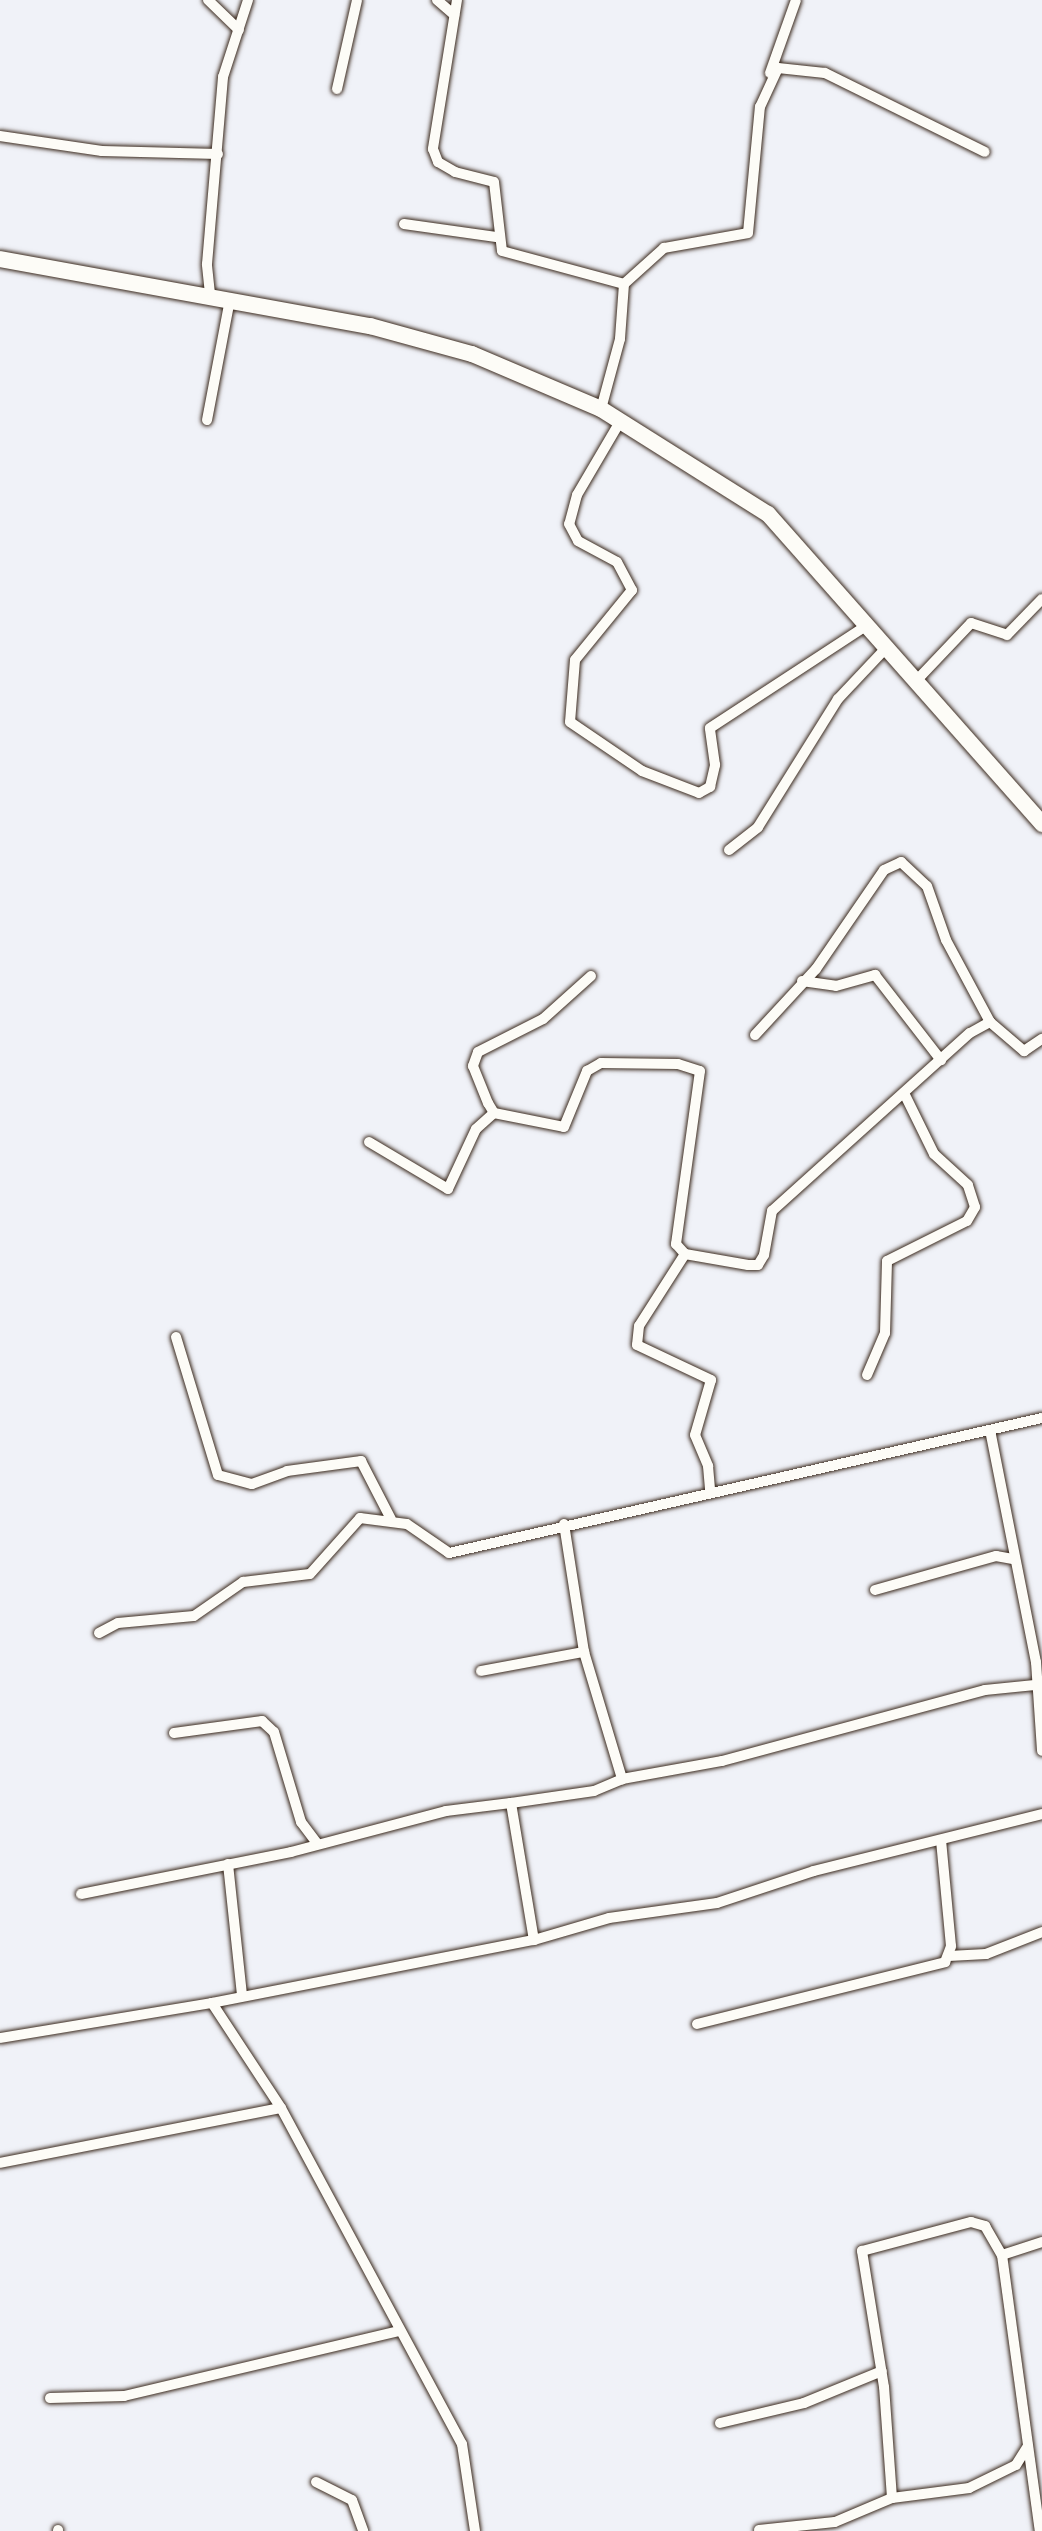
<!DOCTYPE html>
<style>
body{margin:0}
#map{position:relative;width:1042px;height:2531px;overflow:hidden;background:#f0f2f8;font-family:Mynerve,sans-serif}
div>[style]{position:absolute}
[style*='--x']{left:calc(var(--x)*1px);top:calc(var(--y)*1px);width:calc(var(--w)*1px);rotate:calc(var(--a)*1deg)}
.roads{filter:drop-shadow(0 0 2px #3b2a1e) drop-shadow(0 0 2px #3b2a1e)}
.street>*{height:10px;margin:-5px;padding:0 5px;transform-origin:5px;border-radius:5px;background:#fdfcf7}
.secondary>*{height:16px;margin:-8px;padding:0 8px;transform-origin:8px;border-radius:8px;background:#fdfcf7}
span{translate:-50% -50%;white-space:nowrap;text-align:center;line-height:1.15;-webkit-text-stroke:7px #fdfcf7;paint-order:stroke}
</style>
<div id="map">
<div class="roads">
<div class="street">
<div style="--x:208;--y:0;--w:43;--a:44.1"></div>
<div style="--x:437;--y:0;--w:23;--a:41"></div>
<div style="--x:457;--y:0;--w:151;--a:99.2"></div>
<div style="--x:433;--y:149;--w:14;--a:69"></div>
<div style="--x:438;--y:162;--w:20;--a:30"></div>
<div style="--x:455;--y:172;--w:40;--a:14.4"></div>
<div style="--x:494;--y:182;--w:69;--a:83.4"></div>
<div style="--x:502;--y:251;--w:126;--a:15.1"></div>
<div style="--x:624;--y:284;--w:55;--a:94.2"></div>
<div style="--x:620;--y:339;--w:73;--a:105.2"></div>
<div style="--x:770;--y:73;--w:77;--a:-70.4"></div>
<div style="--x:337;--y:89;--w:91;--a:-77.3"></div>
<div style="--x:0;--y:136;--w:103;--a:8.4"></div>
<div style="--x:102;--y:151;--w:116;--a:1.5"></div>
<div style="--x:404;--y:224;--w:93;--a:8"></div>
<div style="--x:624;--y:284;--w:54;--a:-42"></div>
<div style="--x:664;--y:248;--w:85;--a:-10.1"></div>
<div style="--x:748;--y:233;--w:127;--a:-84.6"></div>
<div style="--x:760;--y:107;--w:43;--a:-65.2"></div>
<div style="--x:778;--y:68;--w:47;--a:6.1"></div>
<div style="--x:825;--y:73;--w:178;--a:26.3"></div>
<div style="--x:210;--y:294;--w:30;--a:-96"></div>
<div style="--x:207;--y:264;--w:188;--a:-85.1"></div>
<div style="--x:223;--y:77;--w:81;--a:-72"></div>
<div style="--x:207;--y:420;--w:123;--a:-79.2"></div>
<div style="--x:621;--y:420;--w:87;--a:120.4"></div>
<div style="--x:577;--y:495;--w:30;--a:105"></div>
<div style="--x:569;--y:524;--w:19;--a:62"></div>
<div style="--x:578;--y:541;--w:44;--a:28.3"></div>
<div style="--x:617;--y:562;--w:32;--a:62"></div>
<div style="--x:632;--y:590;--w:90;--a:129.2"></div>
<div style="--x:575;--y:660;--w:62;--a:94.6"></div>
<div style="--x:570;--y:722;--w:87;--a:34.2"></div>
<div style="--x:642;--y:771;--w:61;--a:21.1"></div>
<div style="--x:699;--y:793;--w:13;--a:-29"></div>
<div style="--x:710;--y:787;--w:23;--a:-77"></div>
<div style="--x:715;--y:765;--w:37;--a:-98"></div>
<div style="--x:710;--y:728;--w:186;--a:-33.2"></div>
<div style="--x:916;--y:681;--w:80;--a:-46.5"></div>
<div style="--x:971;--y:623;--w:38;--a:18"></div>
<div style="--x:1007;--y:635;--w:50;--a:-45.8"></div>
<div style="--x:729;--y:850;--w:37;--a:-38"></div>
<div style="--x:758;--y:827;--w:151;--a:-58"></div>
<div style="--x:838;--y:699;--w:70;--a:-46.7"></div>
<div style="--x:591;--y:976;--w:64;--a:138.1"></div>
<div style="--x:543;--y:1019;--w:73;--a:153.1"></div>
<div style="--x:478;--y:1052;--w:15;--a:110"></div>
<div style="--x:473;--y:1066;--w:40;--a:68"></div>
<div style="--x:488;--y:1103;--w:12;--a:59"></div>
<div style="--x:494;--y:1113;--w:71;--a:11.3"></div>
<div style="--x:564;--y:1127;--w:61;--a:-67.7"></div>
<div style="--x:587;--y:1071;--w:16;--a:-30"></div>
<div style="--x:601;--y:1063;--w:77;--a:0.7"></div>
<div style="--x:678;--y:1064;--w:23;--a:18"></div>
<div style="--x:700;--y:1071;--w:175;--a:97.9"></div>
<div style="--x:676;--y:1244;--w:13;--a:48"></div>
<div style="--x:685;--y:1254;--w:64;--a:9.9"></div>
<div style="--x:748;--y:1265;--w:10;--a:0"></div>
<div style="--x:758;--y:1265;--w:12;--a:-59"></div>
<div style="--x:764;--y:1255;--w:45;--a:-79.7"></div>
<div style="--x:772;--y:1211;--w:266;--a:-42"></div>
<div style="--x:970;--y:1033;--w:23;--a:-29"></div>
<div style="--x:990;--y:1022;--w:45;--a:40.5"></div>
<div style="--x:1024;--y:1051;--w:22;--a:-34"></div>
<div style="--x:802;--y:981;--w:34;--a:8"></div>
<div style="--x:836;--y:986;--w:41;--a:-15.8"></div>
<div style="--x:875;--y:975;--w:108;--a:52.2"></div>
<div style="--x:755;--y:1035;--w:90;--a:-47.3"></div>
<div style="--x:816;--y:969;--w:120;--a:-55.5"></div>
<div style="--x:884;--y:870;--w:19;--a:-25"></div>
<div style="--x:901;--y:862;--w:35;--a:43"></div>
<div style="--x:927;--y:886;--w:57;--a:70.6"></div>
<div style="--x:946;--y:940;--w:93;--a:61.8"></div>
<div style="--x:369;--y:1142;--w:92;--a:30.7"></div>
<div style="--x:448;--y:1189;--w:66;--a:-65"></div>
<div style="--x:476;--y:1129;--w:24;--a:-42"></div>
<div style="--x:685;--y:1254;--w:85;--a:122.6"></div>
<div style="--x:639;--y:1326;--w:19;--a:96"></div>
<div style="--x:637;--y:1345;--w:82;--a:25.3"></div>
<div style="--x:711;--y:1380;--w:57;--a:106.2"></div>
<div style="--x:695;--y:1435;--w:34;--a:67"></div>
<div style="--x:708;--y:1466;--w:25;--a:85"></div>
<div style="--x:176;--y:1337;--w:144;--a:73.1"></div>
<div style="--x:218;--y:1475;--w:35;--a:15"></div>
<div style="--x:252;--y:1484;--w:37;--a:-20"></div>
<div style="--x:287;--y:1471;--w:75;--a:-7.7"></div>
<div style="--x:361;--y:1461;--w:65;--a:62.7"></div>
<div style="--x:867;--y:1375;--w:46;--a:-66.8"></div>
<div style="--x:885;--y:1333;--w:72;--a:-88.4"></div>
<div style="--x:887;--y:1261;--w:89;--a:-26.6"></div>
<div style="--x:967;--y:1221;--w:16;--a:-60"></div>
<div style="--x:975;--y:1207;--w:23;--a:-108"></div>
<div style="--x:968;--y:1185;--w:46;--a:-137.6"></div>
<div style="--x:934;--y:1154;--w:66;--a:-116.2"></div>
<div style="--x:990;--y:1430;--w:237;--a:78.8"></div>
<div style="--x:1036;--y:1662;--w:89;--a:86.1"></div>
<div style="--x:564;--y:1524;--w:130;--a:81.1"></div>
<div style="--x:584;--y:1652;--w:133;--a:73.3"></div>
<div style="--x:875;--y:1590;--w:126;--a:-15.7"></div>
<div style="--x:996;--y:1556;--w:17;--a:10"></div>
<div style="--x:99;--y:1633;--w:21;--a:-28"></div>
<div style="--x:118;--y:1623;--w:76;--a:-5.3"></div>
<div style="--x:194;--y:1616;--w:60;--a:-34.8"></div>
<div style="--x:243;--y:1582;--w:67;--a:-6.8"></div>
<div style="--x:310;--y:1574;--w:75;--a:-48.2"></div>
<div style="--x:360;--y:1518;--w:47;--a:7.3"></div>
<div style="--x:407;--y:1524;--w:51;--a:34.6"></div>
<div style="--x:449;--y:1553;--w:608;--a:-12.83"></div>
<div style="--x:481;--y:1671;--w:105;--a:-10.5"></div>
<div style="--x:174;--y:1733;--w:89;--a:-7.8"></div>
<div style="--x:262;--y:1721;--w:16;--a:43"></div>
<div style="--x:274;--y:1732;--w:94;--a:73.3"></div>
<div style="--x:301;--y:1822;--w:26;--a:53"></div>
<div style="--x:511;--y:1803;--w:84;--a:-8.2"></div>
<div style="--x:594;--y:1791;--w:30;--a:-23"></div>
<div style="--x:622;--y:1779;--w:102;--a:-10.2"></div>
<div style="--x:722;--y:1761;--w:272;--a:-15.1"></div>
<div style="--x:985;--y:1690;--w:50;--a:-5.7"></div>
<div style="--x:228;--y:1864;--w:133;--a:83.9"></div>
<div style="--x:81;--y:1894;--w:214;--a:-11.3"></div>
<div style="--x:291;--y:1852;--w:160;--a:-14.8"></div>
<div style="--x:446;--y:1811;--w:65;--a:-7"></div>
<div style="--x:511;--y:1803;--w:139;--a:80.5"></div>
<div style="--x:949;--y:1956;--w:37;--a:-3"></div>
<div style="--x:986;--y:1954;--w:60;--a:-21.4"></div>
<div style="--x:212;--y:2003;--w:126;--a:56.7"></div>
<div style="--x:281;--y:2108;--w:382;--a:61.7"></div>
<div style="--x:462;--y:2444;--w:88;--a:81.5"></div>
<div style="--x:697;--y:2024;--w:256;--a:-14"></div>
<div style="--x:945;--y:1962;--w:17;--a:-69"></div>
<div style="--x:951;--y:1946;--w:105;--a:-95.4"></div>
<div style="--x:0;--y:2038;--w:215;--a:-9.4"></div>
<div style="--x:212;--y:2003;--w:328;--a:-11.1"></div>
<div style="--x:534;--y:1940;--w:78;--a:-16.3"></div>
<div style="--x:609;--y:1918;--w:109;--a:-7.9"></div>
<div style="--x:717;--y:1903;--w:102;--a:-18.3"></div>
<div style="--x:814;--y:1871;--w:235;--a:-14"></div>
<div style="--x:0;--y:2163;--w:286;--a:-11.1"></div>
<div style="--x:1002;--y:2255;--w:279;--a:82.2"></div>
<div style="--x:50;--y:2398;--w:74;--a:-1.5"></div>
<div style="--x:124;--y:2396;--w:282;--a:-13.3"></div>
<div style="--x:720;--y:2423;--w:86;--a:-13.4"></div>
<div style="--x:804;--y:2403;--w:84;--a:-22.3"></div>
<div style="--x:316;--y:2482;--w:40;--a:26.6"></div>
<div style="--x:352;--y:2500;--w:33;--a:70"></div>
<div style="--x:892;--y:2498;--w:111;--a:-94.1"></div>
<div style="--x:884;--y:2387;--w:138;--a:-99.2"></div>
<div style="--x:862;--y:2251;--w:113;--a:-14.9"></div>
<div style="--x:971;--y:2222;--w:15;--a:16"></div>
<div style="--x:985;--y:2226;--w:34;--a:60"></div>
<div style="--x:1002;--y:2255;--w:42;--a:-18"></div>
<div style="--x:58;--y:2530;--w:1;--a:90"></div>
<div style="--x:759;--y:2530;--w:76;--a:-6"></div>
<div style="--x:835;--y:2522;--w:62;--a:-22.8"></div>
<div style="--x:892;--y:2498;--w:78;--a:-7.4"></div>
<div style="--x:969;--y:2488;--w:52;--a:-26.1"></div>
<div style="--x:1016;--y:2465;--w:22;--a:-58"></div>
</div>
<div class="secondary">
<div style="--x:0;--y:259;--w:376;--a:10.3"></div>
<div style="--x:370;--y:326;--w:106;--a:15.4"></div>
<div style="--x:472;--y:354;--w:140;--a:23.1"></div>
<div style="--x:601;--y:409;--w:197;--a:32.2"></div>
<div style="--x:768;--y:514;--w:414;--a:48.5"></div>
</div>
</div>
</div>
